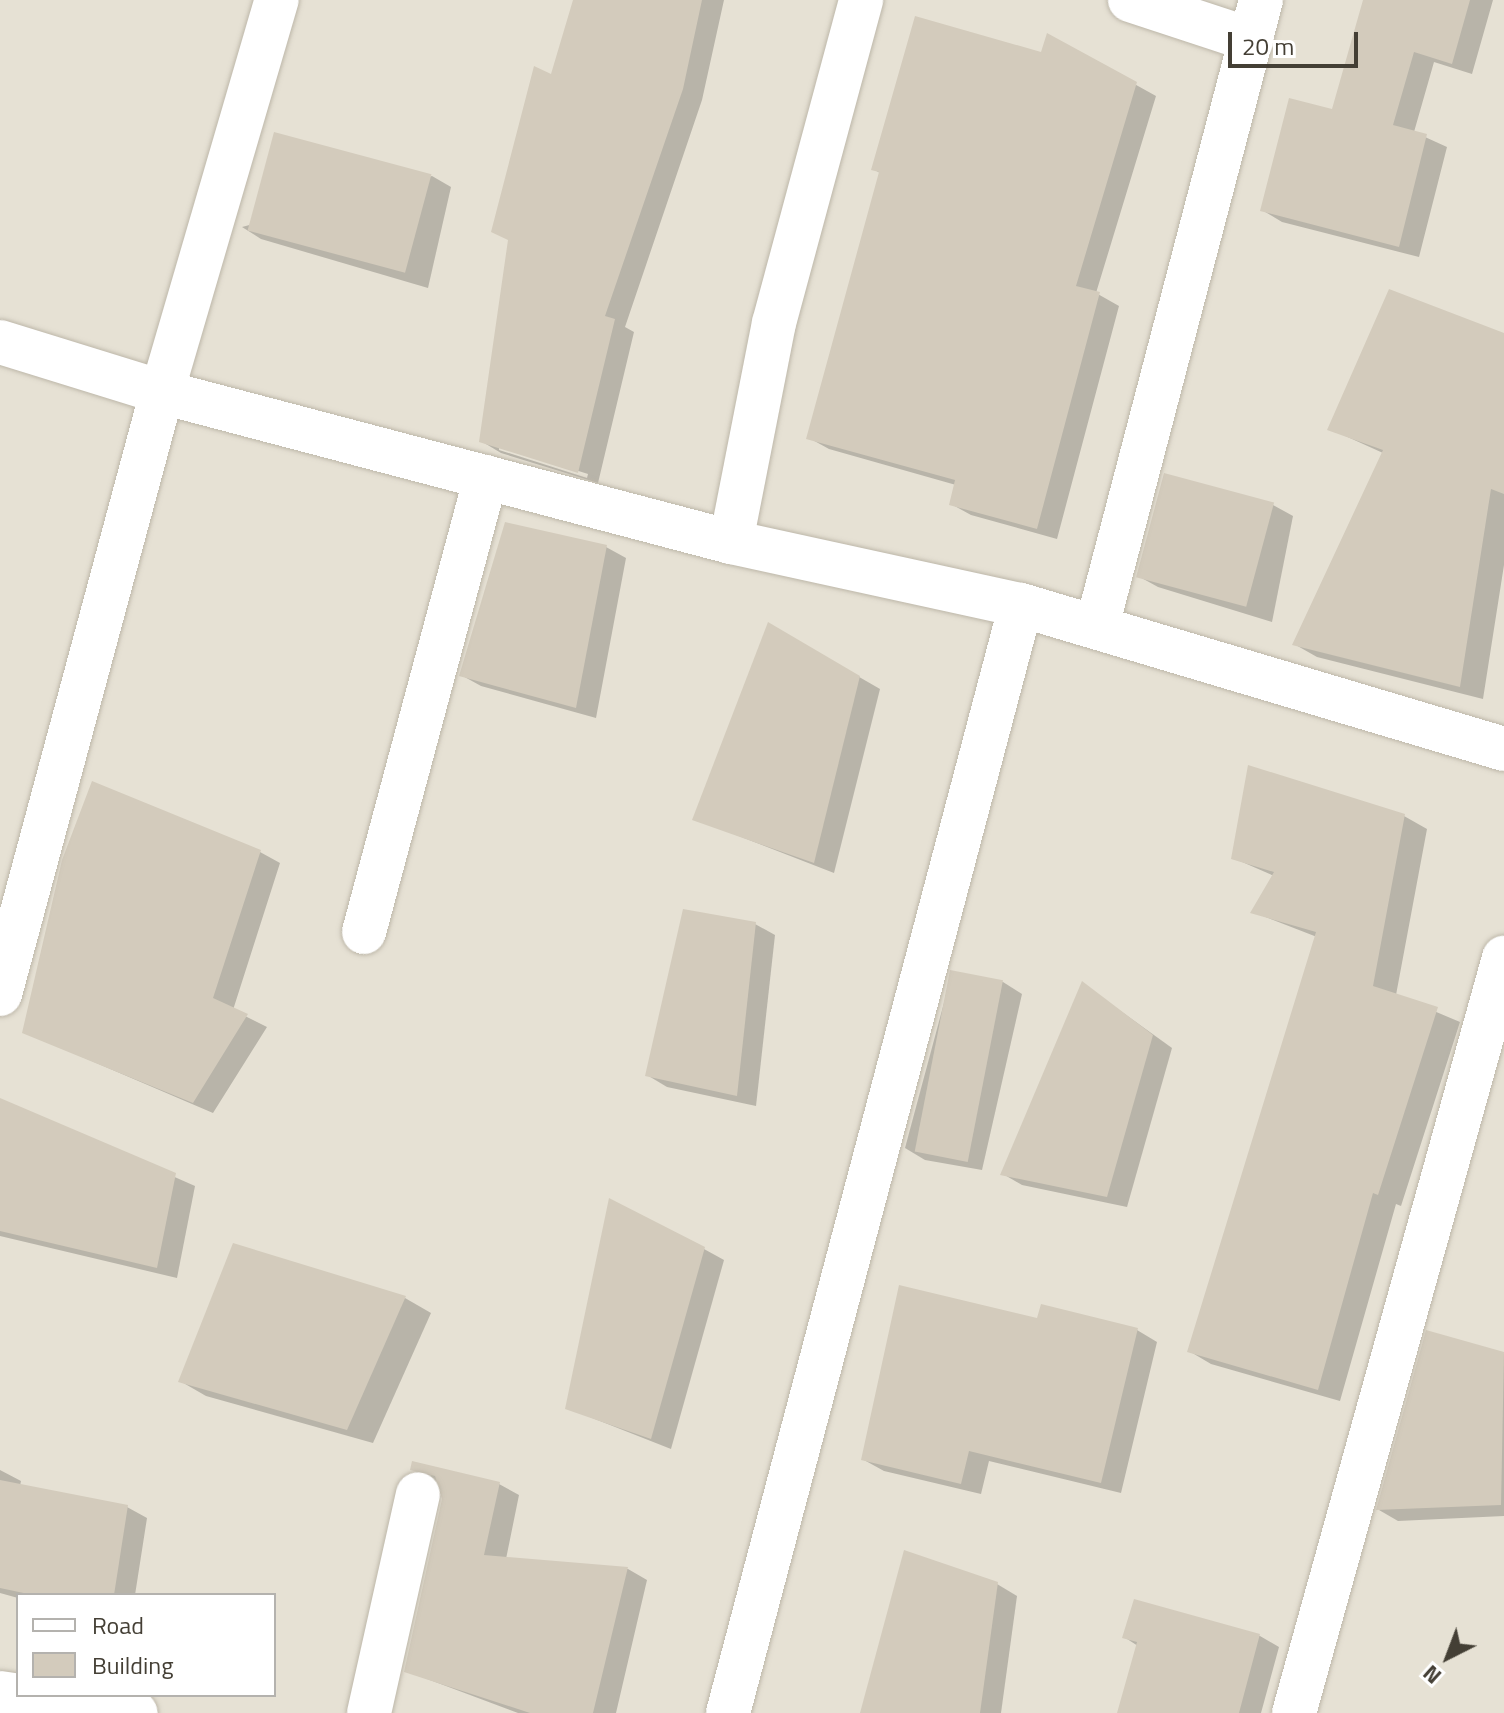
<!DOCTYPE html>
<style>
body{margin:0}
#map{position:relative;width:1504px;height:1713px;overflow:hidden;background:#f2efe6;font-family:"Titillium Web",sans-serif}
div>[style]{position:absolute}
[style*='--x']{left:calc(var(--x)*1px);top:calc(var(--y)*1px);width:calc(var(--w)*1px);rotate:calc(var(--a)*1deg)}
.residential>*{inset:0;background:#e6e1d4}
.shadow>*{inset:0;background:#0003}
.building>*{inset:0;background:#d3cbbc;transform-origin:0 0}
.roads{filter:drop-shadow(0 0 2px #bdb7a9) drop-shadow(0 0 2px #bdb7a9)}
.minor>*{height:44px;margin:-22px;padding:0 22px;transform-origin:22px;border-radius:22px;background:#fff}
span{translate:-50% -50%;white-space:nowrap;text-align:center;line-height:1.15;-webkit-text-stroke:6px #fff;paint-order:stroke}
.legend{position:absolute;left:16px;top:1593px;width:260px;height:104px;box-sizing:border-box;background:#fff;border:2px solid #b4b2ae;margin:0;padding:10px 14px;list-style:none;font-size:24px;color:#443f35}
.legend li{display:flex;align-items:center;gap:16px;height:40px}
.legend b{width:40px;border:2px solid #b4b2ae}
.north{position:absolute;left:1408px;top:1617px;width:80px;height:80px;-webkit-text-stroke:6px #fff;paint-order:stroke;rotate:222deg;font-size:22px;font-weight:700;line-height:32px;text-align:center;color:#443f35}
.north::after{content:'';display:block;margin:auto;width:28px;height:36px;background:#443f35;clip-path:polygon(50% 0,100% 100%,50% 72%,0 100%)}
.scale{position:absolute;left:1228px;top:32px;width:130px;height:36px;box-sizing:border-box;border:4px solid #443f35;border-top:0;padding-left:10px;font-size:24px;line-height:28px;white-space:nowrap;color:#443f35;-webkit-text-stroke:6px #fff;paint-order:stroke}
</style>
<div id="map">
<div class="residential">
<div style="clip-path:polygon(evenodd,0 0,1504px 0,1504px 1713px,0 1713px,0 0,18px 1595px,274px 1595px,274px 1695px,18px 1695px,18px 1595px)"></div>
</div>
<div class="shadow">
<div style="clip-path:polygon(evenodd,575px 0,724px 0,702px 100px,625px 327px,634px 332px,598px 483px,501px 453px,481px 441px,552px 76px,575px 0,499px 446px,588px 474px,587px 478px,499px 450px,499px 446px)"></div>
<div style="clip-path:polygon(1365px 0,1493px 0,1472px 74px,1434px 62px,1414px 132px,1447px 147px,1419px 257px,1282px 222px,1262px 210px,1333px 112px)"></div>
<div style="clip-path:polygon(1048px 36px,1156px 96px,1096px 293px,1119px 306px,1057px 539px,971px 515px,951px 504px,956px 485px,829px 449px,809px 438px,880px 173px,873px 169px,1042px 55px)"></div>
<div style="clip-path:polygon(432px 176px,451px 187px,428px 288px,261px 239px,242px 227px)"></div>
<div style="clip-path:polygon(1504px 335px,1504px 565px,1483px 699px,1317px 657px,1294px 644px,1383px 453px,1330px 429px)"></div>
<div style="clip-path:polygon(1273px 505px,1293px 516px,1272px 622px,1158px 587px,1138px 576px)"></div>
<div style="clip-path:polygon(606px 547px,626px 558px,596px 718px,481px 686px,461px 675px)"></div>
<div style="clip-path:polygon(769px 625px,880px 689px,834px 873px,695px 819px)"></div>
<div style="clip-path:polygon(1404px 816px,1427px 829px,1396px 995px,1460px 1022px,1401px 1206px,1396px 1204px,1340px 1401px,1211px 1364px,1189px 1351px,1317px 937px,1253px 912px,1274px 876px,1233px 858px)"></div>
<div style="clip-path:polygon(260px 852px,280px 863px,233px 1010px,267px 1027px,213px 1113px,24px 1032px)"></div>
<div style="clip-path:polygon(755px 924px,775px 935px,756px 1106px,667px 1087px,647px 1075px)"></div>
<div style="clip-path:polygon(952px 973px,1003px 982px,1022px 994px,982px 1170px,925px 1160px,905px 1148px)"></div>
<div style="clip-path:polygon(1083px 984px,1172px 1048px,1127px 1207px,1022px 1185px,1003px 1174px)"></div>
<div style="clip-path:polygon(0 1100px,195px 1186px,177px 1278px,0 1236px)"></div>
<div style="clip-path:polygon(704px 1249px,724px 1260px,671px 1449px,567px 1408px)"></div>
<div style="clip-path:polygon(405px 1298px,431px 1313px,373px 1443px,206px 1396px,180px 1381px)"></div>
<div style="clip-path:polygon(1039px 1320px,1137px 1330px,1157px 1342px,1121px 1493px,989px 1461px,981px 1494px,884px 1471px,864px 1460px)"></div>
<div style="clip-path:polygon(1428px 1333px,1504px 1354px,1504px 1516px,1398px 1521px,1379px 1510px)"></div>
<div style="clip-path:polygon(412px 1469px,499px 1484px,519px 1495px,506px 1559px,628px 1569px,647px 1580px,616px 1713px,518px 1713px,406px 1671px,445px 1499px,439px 1482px)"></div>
<div style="clip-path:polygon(0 1470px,21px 1481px,20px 1486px,127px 1507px,147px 1518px,135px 1595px,18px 1598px,0 1593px)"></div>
<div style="clip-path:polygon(997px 1584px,1017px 1596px,1001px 1713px,862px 1713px)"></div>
<div style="clip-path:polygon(1135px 1601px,1260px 1636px,1279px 1647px,1261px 1713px,1120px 1713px,1138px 1646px,1124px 1637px)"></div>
</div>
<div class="building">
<div style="clip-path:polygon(573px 0,702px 0,683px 89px,605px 316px,615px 319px,578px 473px,479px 442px,508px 240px,491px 232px,534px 66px,551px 74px)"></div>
<div style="clip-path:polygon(1363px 0,1470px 0,1452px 64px,1414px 52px,1393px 125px,1427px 134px,1399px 247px,1260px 211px,1289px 98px,1332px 109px)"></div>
<div style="clip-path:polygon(915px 16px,1041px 52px,1047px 33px,1137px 82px,1076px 286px,1100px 292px,1037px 529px,949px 505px,955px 480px,806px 439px,879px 172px,871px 170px)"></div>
<div style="left:274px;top:132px;width:163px;height:102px;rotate:15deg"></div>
<div style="clip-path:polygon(1389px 289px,1504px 333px,1504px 494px,1491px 489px,1460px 687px,1292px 645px,1383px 450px,1327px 430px)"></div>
<div style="left:1164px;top:473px;width:114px;height:108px;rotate:15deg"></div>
<div style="clip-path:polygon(505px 522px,607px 545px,576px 708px,459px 676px)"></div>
<div style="clip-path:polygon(768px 622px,860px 676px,814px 863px,692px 820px)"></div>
<div style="clip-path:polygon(1248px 765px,1405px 814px,1373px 986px,1438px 1007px,1378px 1195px,1373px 1193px,1318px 1390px,1187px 1352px,1316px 932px,1250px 913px,1274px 872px,1231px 859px)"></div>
<div style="clip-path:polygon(92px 781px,261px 850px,213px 998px,248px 1014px,193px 1103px,22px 1033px,62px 860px)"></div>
<div style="clip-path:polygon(683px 909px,756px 922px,737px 1096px,645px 1076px)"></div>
<div style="left:950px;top:970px;width:54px;height:185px;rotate:11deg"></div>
<div style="clip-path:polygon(1082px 981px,1153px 1035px,1107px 1197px,1000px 1175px)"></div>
<div style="clip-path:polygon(0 1098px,176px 1173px,157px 1268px,0 1231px)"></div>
<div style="clip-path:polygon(609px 1198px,705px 1247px,651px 1439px,565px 1409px)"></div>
<div style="clip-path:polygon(233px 1243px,406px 1296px,347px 1430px,178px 1382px)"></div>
<div style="clip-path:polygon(899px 1285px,1037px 1318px,1041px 1304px,1138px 1328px,1101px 1483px,969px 1451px,961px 1484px,861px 1460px)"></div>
<div style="clip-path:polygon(1426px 1330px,1504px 1352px,1501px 1505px,1376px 1510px)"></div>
<div style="clip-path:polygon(412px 1461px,500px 1482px,484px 1555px,628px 1567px,593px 1713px,530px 1713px,404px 1672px,442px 1499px,435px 1476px,410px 1470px)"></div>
<div style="clip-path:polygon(0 1480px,128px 1505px,114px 1595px,33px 1595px,0 1588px)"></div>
<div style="clip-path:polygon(904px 1550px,998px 1582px,980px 1713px,860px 1713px)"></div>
<div style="clip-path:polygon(1134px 1599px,1260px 1634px,1239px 1713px,1117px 1713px,1137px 1642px,1122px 1638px)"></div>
</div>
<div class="roads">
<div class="minor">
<div style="--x:1130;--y:0;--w:128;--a:18.2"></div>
<div style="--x:0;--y:342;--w:170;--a:17.2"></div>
<div style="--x:162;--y:392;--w:588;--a:14.77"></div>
<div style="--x:731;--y:542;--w:297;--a:12.3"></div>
<div style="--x:1021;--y:605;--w:504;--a:16.6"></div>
<div style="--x:731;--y:542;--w:223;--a:-78.9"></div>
<div style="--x:774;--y:323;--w:335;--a:-74.9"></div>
<div style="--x:1097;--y:626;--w:647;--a:-75.32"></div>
<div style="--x:364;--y:932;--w:471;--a:-75"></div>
<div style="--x:0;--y:994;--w:623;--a:-74.94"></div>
<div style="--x:162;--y:392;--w:409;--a:-73.7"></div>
<div style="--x:0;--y:1693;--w:137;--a:8.4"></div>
<div style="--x:369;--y:1713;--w:224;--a:-77.4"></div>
<div style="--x:728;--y:1713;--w:1146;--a:-75.19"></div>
<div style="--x:1294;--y:1713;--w:784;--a:-74.46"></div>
</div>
</div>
<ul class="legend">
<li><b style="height:10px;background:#fff"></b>Road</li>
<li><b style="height:22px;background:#d3cbbc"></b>Building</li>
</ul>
<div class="north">N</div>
<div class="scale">20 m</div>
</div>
